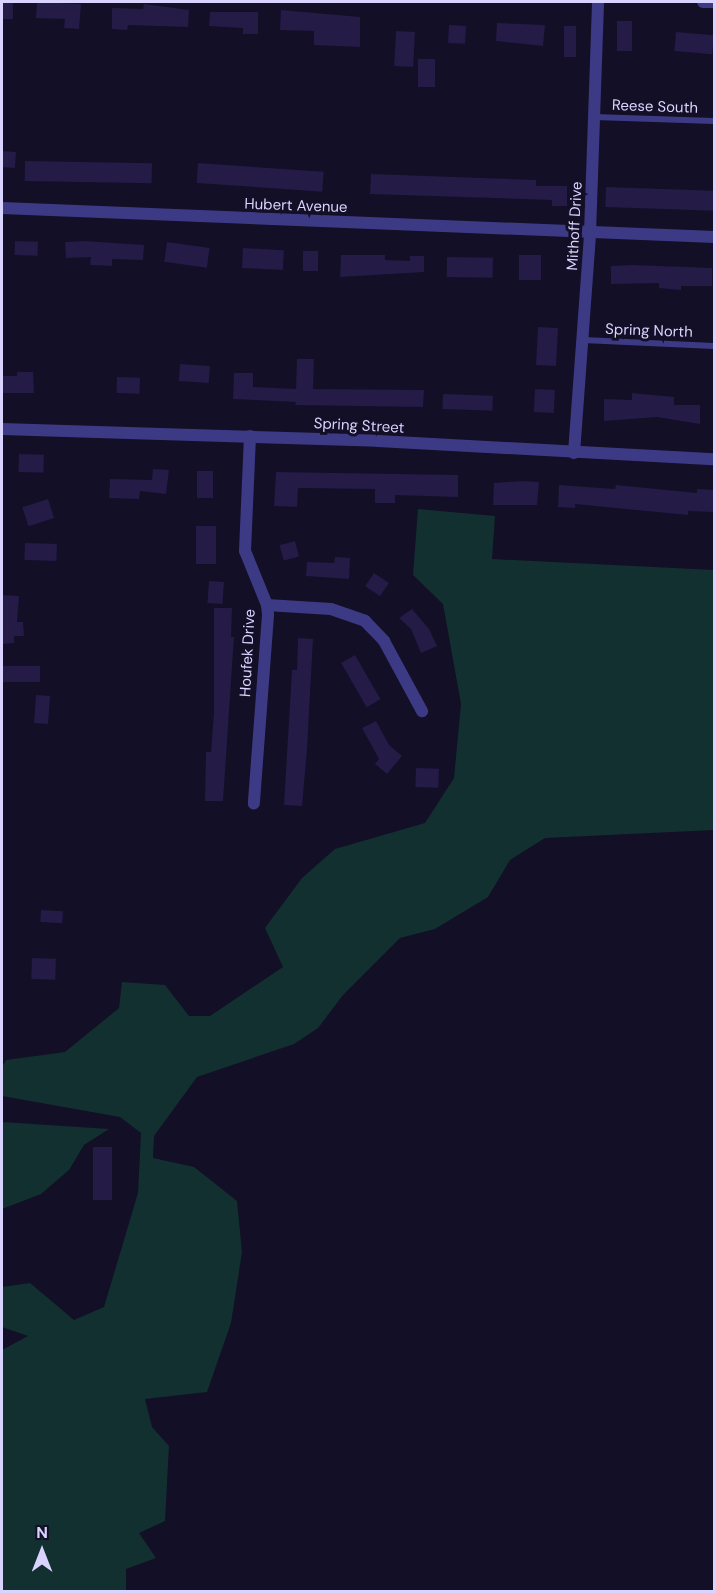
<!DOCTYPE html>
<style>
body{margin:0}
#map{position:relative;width:716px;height:1593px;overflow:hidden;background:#130f26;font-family:"DM Sans",sans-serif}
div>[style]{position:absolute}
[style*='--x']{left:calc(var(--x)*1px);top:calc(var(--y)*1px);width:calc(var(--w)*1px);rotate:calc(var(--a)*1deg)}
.green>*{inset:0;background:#12302f}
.building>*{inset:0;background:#241b47;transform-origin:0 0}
.service>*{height:6px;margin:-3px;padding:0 3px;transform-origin:3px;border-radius:3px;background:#3d3a85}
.minor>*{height:12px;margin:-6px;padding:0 6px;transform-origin:6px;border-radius:6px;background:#3d3a85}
span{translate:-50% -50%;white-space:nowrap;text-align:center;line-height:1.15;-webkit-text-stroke:6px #130f26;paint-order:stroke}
.street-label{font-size:15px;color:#d9d4ff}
.frame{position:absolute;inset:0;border:3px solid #d9d4ff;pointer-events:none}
.north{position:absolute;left:12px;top:1521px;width:60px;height:60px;-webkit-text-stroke:4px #130f26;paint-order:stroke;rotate:0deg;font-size:16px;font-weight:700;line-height:24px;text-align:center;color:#d9d4ff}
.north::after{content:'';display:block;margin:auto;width:21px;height:27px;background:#d9d4ff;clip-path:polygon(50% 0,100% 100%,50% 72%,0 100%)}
</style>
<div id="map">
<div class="green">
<div style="clip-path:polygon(418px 509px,495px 516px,492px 559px,714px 570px,714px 830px,545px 838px,510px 860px,488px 897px,435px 929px,400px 938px,343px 995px,318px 1028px,294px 1044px,197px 1077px,154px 1136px,153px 1158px,194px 1167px,237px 1201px,242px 1252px,231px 1323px,207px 1392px,145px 1399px,152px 1427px,169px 1446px,165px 1521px,139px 1533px,156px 1558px,126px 1569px,126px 1591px,2px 1591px,2px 1350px,28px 1336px,2px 1327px,2px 1287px,30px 1283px,74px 1320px,104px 1307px,138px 1193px,141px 1133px,120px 1117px,2px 1096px,2px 1067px,6px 1060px,65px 1052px,119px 1008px,122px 982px,165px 985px,189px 1016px,210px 1016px,283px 967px,265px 928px,302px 878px,335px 849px,425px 823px,454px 778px,461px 704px,443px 604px,413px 575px)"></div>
<div style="clip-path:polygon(2px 1122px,109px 1129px,84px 1145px,69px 1170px,41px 1194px,2px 1209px)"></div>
</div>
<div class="building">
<div style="left:2px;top:2px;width:11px;height:17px"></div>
<div style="clip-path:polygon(37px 2px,81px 4px,79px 29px,64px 28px,65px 19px,36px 18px)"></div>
<div style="clip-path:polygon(144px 4px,189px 10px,188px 27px,128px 25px,127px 30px,112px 29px,112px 8px,143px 9px)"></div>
<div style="clip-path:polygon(281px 10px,360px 17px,360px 47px,314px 45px,314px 31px,280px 30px)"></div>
<div style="clip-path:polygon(210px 12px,258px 12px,258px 34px,243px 34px,243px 28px,209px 26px)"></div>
<div style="left:617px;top:21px;width:15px;height:30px"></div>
<div style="clip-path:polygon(497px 23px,545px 25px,543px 46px,496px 41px)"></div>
<div style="left:449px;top:25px;width:17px;height:18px;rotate:3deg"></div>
<div style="left:564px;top:26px;width:12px;height:31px"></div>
<div style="left:396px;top:31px;width:19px;height:35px;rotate:3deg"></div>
<div style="left:676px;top:32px;width:38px;height:19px;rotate:5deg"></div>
<div style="left:418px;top:59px;width:17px;height:28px"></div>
<div style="left:2px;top:151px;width:14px;height:16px;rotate:4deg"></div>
<div style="left:25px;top:161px;width:127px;height:20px;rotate:1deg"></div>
<div style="left:198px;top:163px;width:126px;height:20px;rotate:4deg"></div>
<div style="clip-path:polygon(371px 174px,536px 180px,536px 186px,567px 186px,567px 206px,552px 206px,552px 200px,370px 194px)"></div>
<div style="left:606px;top:187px;width:108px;height:20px;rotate:2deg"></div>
<div style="left:15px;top:241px;width:23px;height:14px;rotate:2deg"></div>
<div style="clip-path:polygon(84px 241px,144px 245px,143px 260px,112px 259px,112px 266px,90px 265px,91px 257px,66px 258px,65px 242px)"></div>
<div style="left:167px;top:242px;width:43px;height:20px;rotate:8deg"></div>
<div style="left:243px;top:248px;width:41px;height:20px;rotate:3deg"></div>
<div style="left:303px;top:251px;width:15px;height:20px"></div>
<div style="clip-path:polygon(341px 255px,385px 255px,385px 260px,410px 261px,410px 256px,424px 256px,424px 272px,340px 277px)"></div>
<div style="left:519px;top:255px;width:22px;height:25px"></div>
<div style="left:447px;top:257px;width:46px;height:20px;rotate:1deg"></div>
<div style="clip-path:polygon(633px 265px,712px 268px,712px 286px,681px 286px,681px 290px,659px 288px,659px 283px,611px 284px,611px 266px)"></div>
<div style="left:538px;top:327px;width:20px;height:38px;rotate:3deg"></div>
<div style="clip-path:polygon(297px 359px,314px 359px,313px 389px,424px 390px,423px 407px,295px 405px,296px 402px,233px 399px,234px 373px,253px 373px,253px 387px,296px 389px)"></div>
<div style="left:180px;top:364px;width:30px;height:17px;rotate:4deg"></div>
<div style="clip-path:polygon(17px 372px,33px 372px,34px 393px,2px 393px,2px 376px,17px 376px)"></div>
<div style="left:117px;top:377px;width:23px;height:16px;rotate:2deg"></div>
<div style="left:535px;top:389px;width:20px;height:23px;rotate:3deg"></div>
<div style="clip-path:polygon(632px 393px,674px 397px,674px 405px,700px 405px,700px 424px,657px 417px,604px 421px,604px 399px,632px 400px)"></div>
<div style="left:443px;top:394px;width:50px;height:15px;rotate:2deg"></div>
<div style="left:19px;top:454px;width:25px;height:18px;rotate:2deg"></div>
<div style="clip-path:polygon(153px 469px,169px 470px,166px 494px,140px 491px,139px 499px,109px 498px,110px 479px,152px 480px)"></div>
<div style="left:197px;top:471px;width:16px;height:27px"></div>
<div style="clip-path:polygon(276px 472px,458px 475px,458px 497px,395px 495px,395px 503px,375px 503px,375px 489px,298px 488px,297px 507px,274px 506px)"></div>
<div style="clip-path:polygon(522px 481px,539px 482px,537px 505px,493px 505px,494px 483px)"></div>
<div style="clip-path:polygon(559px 485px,615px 489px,616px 485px,697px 493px,697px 489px,714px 490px,713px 512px,688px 511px,688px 515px,575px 504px,575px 508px,558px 507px)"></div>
<div style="left:48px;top:499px;width:20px;height:27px;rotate:72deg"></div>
<div style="left:196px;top:526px;width:20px;height:38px"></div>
<div style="left:295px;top:541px;width:16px;height:16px;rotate:75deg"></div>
<div style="left:25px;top:543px;width:32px;height:17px;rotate:2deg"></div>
<div style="clip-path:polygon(335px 557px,350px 558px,349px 579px,306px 576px,307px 562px,334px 563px)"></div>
<div style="left:374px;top:573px;width:18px;height:16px;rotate:34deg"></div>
<div style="left:209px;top:581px;width:15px;height:22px;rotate:4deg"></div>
<div style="clip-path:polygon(2px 595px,19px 596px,17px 622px,23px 622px,24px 636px,14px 636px,14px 643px,2px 644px)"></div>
<div style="clip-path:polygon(214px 608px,232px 608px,231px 637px,234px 637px,223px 801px,205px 801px,206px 752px,211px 752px,214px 713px)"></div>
<div style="clip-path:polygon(412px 609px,429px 629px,437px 646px,421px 653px,411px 629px,399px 618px)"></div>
<div style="clip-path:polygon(298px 638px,313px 639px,307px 749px,302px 806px,284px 805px,292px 670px,297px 670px)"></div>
<div style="left:355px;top:655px;width:51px;height:16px;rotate:60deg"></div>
<div style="left:40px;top:666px;width:16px;height:38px;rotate:90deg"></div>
<div style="left:36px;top:695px;width:14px;height:28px;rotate:4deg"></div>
<div style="clip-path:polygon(376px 721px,389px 745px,402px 756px,387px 774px,375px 764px,379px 759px,362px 728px)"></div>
<div style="left:416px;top:768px;width:23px;height:19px;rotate:2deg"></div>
<div style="left:41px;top:910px;width:22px;height:12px;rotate:3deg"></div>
<div style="left:32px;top:958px;width:24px;height:21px;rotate:2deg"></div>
<div style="left:93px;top:1147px;width:19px;height:53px"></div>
</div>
<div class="service">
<div style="--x:594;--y:117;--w:120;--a:1.9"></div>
<div style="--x:583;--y:340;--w:131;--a:2.6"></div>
</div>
<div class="minor">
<div style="--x:703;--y:2;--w:11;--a:0"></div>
<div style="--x:2;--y:208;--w:713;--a:2.33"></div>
<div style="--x:2;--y:429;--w:376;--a:1.8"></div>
<div style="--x:378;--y:441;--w:336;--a:3.1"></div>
<div style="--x:250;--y:436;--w:115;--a:92.5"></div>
<div style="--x:245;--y:551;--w:58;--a:67.8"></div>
<div style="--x:267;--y:605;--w:10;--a:84"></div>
<div style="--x:268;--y:615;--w:189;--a:94.3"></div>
<div style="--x:574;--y:453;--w:221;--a:-85.8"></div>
<div style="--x:590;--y:233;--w:231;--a:-88"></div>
<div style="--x:267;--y:605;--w:64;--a:3.6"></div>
<div style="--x:331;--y:609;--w:36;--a:19"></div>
<div style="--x:365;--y:621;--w:28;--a:46"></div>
<div style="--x:384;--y:641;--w:80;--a:61.5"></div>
</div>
<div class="street-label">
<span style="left:655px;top:107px;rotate:2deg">Reese South</span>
<span style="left:296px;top:206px;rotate:2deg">Hubert Avenue</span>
<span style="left:575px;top:226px;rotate:-87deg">Mithoff Drive</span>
<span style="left:649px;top:331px;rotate:2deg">Spring North</span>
<span style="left:359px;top:426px;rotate:3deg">Spring Street</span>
<span style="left:248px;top:653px;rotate:-87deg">Houfek Drive</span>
</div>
<div class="frame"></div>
<div class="north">N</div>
</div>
